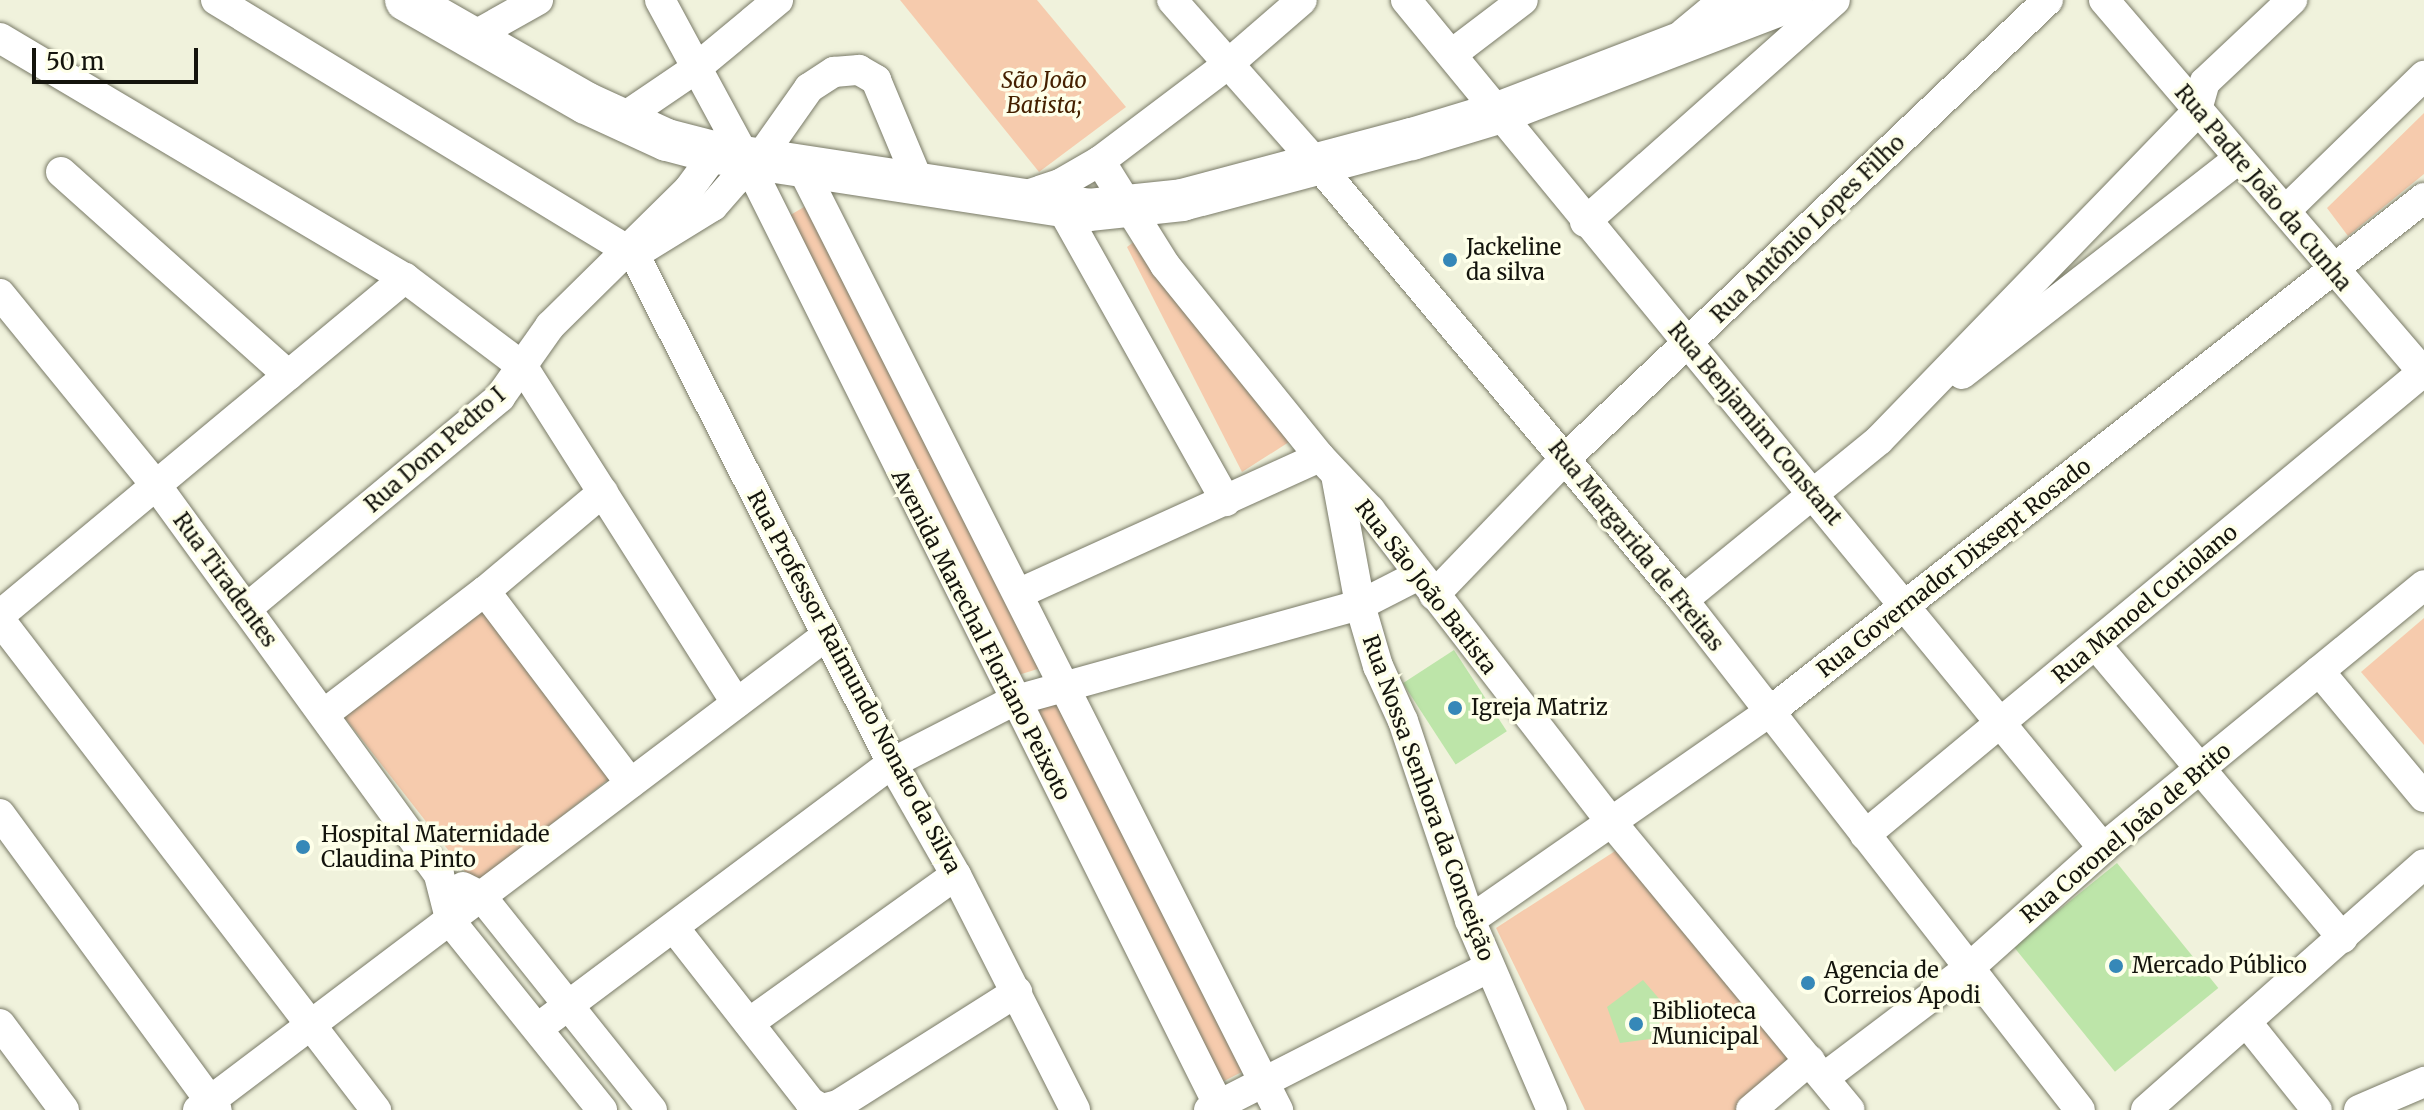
<!DOCTYPE html>
<meta charset="utf-8">
<style>
body{margin:0}
#map{position:relative;width:2424px;height:1110px;overflow:hidden;background:#f0f2dc;font-family:Merriweather,serif}
div>[style]{position:absolute}
[style*='--x']{left:calc(var(--x)*1px);top:calc(var(--y)*1px);width:calc(var(--w)*1px);rotate:calc(var(--a)*1deg)}
.green>*{inset:0;background:#f6cbad;transform-origin:0 0}
.building>*{inset:0;background:#bde5a9;transform-origin:0 0}
.roads{filter:drop-shadow(0 0 2px #797a67) drop-shadow(0 0 2px #797a67)}
.minor>*{height:30px;margin:-15px;padding:0 15px;transform-origin:15px;border-radius:15px;background:#fff}
.highway>*{height:42px;margin:-21px;padding:0 21px;transform-origin:21px;border-radius:21px;background:#fff}
.dots>*{width:22px;height:22px;translate:-50% -50%;box-sizing:border-box;border:4px solid #feffe9;border-radius:50%}
span{translate:-50% -50%;white-space:nowrap;text-align:center;line-height:1.15;-webkit-text-stroke:7px #feffe9;paint-order:stroke}
.park-label{font-size:22px;color:#452000;font-style:italic}
.street-label{font-size:22px;color:#14140d}
.poi-label{font-size:22px;color:#14140d}
.left{translate:0 -50%;text-align:left}
.scale{position:absolute;left:32px;top:48px;width:166px;height:36px;box-sizing:border-box;border:4px solid #14140d;border-top:0;padding-left:10px;font-size:24px;line-height:28px;white-space:nowrap;color:#14140d;-webkit-text-stroke:6px #feffe9;paint-order:stroke}
</style>
<div id="map">
<div class="green">
<div style="clip-path:polygon(900px 0,1037px 0,1126px 107px,1039px 172px)"></div>
<div style="clip-path:polygon(2424px 113px,2424px 174px,2348px 236px,2327px 208px)"></div>
<div style="clip-path:polygon(809px 204px,1047px 666px,1009px 678px,782px 220px)"></div>
<div style="clip-path:polygon(1139px 238px,1289px 442px,1242px 472px,1127px 247px)"></div>
<div style="left:490px;top:603px;width:212px;height:185px;rotate:52deg"></div>
<div style="clip-path:polygon(2424px 618px,2424px 745px,2361px 672px)"></div>
<div style="left:1055px;top:697px;width:419px;height:28px;rotate:63deg"></div>
<div style="clip-path:polygon(1626px 844px,1798px 1062px,1738px 1110px,1585px 1110px,1496px 928px)"></div>
</div>
<div class="building">
<div style="left:1454px;top:650px;width:97px;height:61px;rotate:57deg"></div>
<div style="left:2117px;top:863px;width:161px;height:133px;rotate:51deg"></div>
<div style="clip-path:polygon(1643px 980px,1668px 1009px,1650px 1039px,1620px 1043px,1607px 1007px)"></div>
</div>
<div class="roads">
<div class="minor">
<div style="--x:216;--y:0;--w:489;--a:31.3"></div>
<div style="--x:634;--y:254;--w:571;--a:63.12"></div>
<div style="--x:892;--y:763;--w:129;--a:60.3"></div>
<div style="--x:956;--y:875;--w:263;--a:63.1"></div>
<div style="--x:660;--y:0;--w:179;--a:61.6"></div>
<div style="--x:745;--y:157;--w:1065;--a:63.46"></div>
<div style="--x:1172;--y:0;--w:222;--a:48.5"></div>
<div style="--x:1319;--y:166;--w:566;--a:50.01"></div>
<div style="--x:1683;--y:600;--w:646;--a:52.1"></div>
<div style="--x:1406;--y:0;--w:1098;--a:50.58"></div>
<div style="--x:2104;--y:0;--w:492;--a:49.4"></div>
<div style="--x:1684;--y:33;--w:52;--a:-39.5"></div>
<div style="--x:0;--y:38;--w:471;--a:30.7"></div>
<div style="--x:405;--y:278;--w:148;--a:37"></div>
<div style="--x:523;--y:367;--w:398;--a:57.6"></div>
<div style="--x:470;--y:38;--w:78;--a:-29.2"></div>
<div style="--x:1452;--y:54;--w:89;--a:-37.3"></div>
<div style="--x:620;--y:120;--w:91;--a:-34.2"></div>
<div style="--x:695;--y:69;--w:108;--a:-39.7"></div>
<div style="--x:759;--y:159;--w:87;--a:-54.8"></div>
<div style="--x:809;--y:88;--w:30;--a:-33"></div>
<div style="--x:834;--y:72;--w:25;--a:-5"></div>
<div style="--x:859;--y:70;--w:20;--a:30"></div>
<div style="--x:876;--y:80;--w:114;--a:67.3"></div>
<div style="--x:1100;--y:161;--w:123;--a:58"></div>
<div style="--x:1165;--y:265;--w:247;--a:51.1"></div>
<div style="--x:1320;--y:457;--w:73;--a:46.7"></div>
<div style="--x:1370;--y:510;--w:397;--a:52.3"></div>
<div style="--x:1613;--y:824;--w:371;--a:50.4"></div>
<div style="--x:801;--y:166;--w:1058;--a:63.19"></div>
<div style="--x:61;--y:172;--w:305;--a:41.8"></div>
<div style="--x:1021;--y:197;--w:41;--a:-18.4"></div>
<div style="--x:1060;--y:184;--w:46;--a:-29.9"></div>
<div style="--x:1100;--y:161;--w:159;--a:-37.1"></div>
<div style="--x:1227;--y:65;--w:99;--a:-40.9"></div>
<div style="--x:1062;--y:209;--w:335;--a:60.7"></div>
<div style="--x:2285;--y:211;--w:194;--a:-44.2"></div>
<div style="--x:1585;--y:222;--w:334;--a:-41.6"></div>
<div style="--x:643;--y:249;--w:82;--a:-31.6"></div>
<div style="--x:713;--y:206;--w:35;--a:-49"></div>
<div style="--x:736;--y:180;--w:25;--a:-69"></div>
<div style="--x:0;--y:294;--w:247;--a:50.8"></div>
<div style="--x:156;--y:485;--w:482;--a:54"></div>
<div style="--x:439;--y:875;--w:49;--a:75.7"></div>
<div style="--x:451;--y:922;--w:241;--a:51.2"></div>
<div style="--x:1962;--y:374;--w:351;--a:-37.9"></div>
<div style="--x:1336;--y:475;--w:132;--a:79.5"></div>
<div style="--x:1360;--y:605;--w:64;--a:73.6"></div>
<div style="--x:1378;--y:666;--w:60;--a:65.6"></div>
<div style="--x:1403;--y:721;--w:210;--a:71.4"></div>
<div style="--x:1470;--y:920;--w:207;--a:66.7"></div>
<div style="--x:485;--y:591;--w:241;--a:52.9"></div>
<div style="--x:1020;--y:593;--w:329;--a:-24.4"></div>
<div style="--x:1434;--y:595;--w:190;--a:-46.1"></div>
<div style="--x:1566;--y:458;--w:665;--a:-43.54"></div>
<div style="--x:1683;--y:600;--w:253;--a:-39.2"></div>
<div style="--x:1879;--y:440;--w:455;--a:-45.9"></div>
<div style="--x:2196;--y:113;--w:32;--a:-74"></div>
<div style="--x:2205;--y:82;--w:120;--a:-43.3"></div>
<div style="--x:246;--y:609;--w:331;--a:-39.8"></div>
<div style="--x:500;--y:397;--w:87;--a:-54.8"></div>
<div style="--x:550;--y:326;--w:195;--a:-44.6"></div>
<div style="--x:689;--y:189;--w:61;--a:-53.7"></div>
<div style="--x:0;--y:615;--w:527;--a:-39.76"></div>
<div style="--x:0;--y:620;--w:618;--a:52.5"></div>
<div style="--x:2096;--y:645;--w:383;--a:49.9"></div>
<div style="--x:2319;--y:671;--w:164;--a:50.2"></div>
<div style="--x:324;--y:714;--w:203;--a:-37.4"></div>
<div style="--x:485;--y:591;--w:154;--a:-40"></div>
<div style="--x:0;--y:814;--w:367;--a:53.8"></div>
<div style="--x:1865;--y:835;--w:726;--a:-39.69"></div>
<div style="--x:463;--y:887;--w:20;--a:27"></div>
<div style="--x:481;--y:896;--w:274;--a:51.4"></div>
<div style="--x:1470;--y:920;--w:363;--a:-34.8"></div>
<div style="--x:1768;--y:713;--w:834;--a:-38.13"></div>
<div style="--x:675;--y:929;--w:219;--a:52"></div>
<div style="--x:810;--y:1102;--w:14;--a:30"></div>
<div style="--x:822;--y:1109;--w:16;--a:-14"></div>
<div style="--x:838;--y:1105;--w:212;--a:-32.3"></div>
<div style="--x:749;--y:1023;--w:254;--a:-35.6"></div>
<div style="--x:0;--y:1024;--w:107;--a:53.3"></div>
<div style="--x:2248;--y:1024;--w:110;--a:51.3"></div>
<div style="--x:538;--y:1028;--w:442;--a:-36.8"></div>
<div style="--x:892;--y:763;--w:136;--a:-27.1"></div>
<div style="--x:1013;--y:701;--w:360;--a:-15.5"></div>
<div style="--x:1360;--y:605;--w:66;--a:-27"></div>
<div style="--x:1825;--y:1077;--w:181;--a:-37.1"></div>
<div style="--x:1969;--y:968;--w:180;--a:-41.8"></div>
<div style="--x:2103;--y:848;--w:415;--a:-39.3"></div>
<div style="--x:198;--y:1110;--w:788;--a:-37.06"></div>
<div style="--x:1209;--y:1110;--w:313;--a:-27"></div>
<div style="--x:1751;--y:1110;--w:77;--a:-40.3"></div>
<div style="--x:2146;--y:1110;--w:371;--a:-41.5"></div>
<div style="--x:2359;--y:1110;--w:71;--a:-23.3"></div>
</div>
<div class="highway">
<div style="--x:406;--y:0;--w:207;--a:29.8"></div>
<div style="--x:586;--y:103;--w:89;--a:24.6"></div>
<div style="--x:667;--y:140;--w:52;--a:14.6"></div>
<div style="--x:717;--y:153;--w:376;--a:8.7"></div>
<div style="--x:1089;--y:210;--w:94;--a:-6.1"></div>
<div style="--x:1182;--y:200;--w:238;--a:-14.9"></div>
<div style="--x:1412;--y:139;--w:90;--a:-16.8"></div>
<div style="--x:1498;--y:113;--w:315;--a:-21"></div>
</div>
</div>
<div class="dots">
<div style="left:1450px;top:260px;background:#3688b8"></div>
<div style="left:1455px;top:708px;background:#3688b8"></div>
<div style="left:303px;top:847px;background:#3688b8"></div>
<div style="left:2116px;top:966px;background:#3688b8"></div>
<div style="left:1808px;top:983px;background:#3688b8"></div>
<div style="left:1636px;top:1024px;background:#3688b8"></div>
</div>
<div class="park-label">
<span style="left:1044px;top:93px">São João<br>Batista;</span>
</div>
<div class="street-label">
<span style="left:2263px;top:188px;rotate:50deg">Rua Padre João da Cunha</span>
<span style="left:1808px;top:229px;rotate:-44deg">Rua Antônio Lopes Filho</span>
<span style="left:1755px;top:424px;rotate:50deg">Rua Benjamim Constant</span>
<span style="left:435px;top:450px;rotate:-41deg">Rua Dom Pedro I</span>
<span style="left:1636px;top:546px;rotate:51deg">Rua Margarida de Freitas</span>
<span style="left:1954px;top:568px;rotate:-38deg">Rua Governador Dixsept Rosado</span>
<span style="left:225px;top:580px;rotate:54deg">Rua Tiradentes</span>
<span style="left:1426px;top:587px;rotate:52deg">Rua São João Batista</span>
<span style="left:2145px;top:604px;rotate:-40deg">Rua Manoel Coriolano</span>
<span style="left:981px;top:635px;rotate:63deg">Avenida Marechal Floriano Peixoto</span>
<span style="left:854px;top:682px;rotate:62deg">Rua Professor Raimundo Nonato da Silva</span>
<span style="left:1428px;top:798px;rotate:70deg">Rua Nossa Senhora da Conceição</span>
<span style="left:2126px;top:833px;rotate:-40deg">Rua Coronel João de Brito</span>
</div>
<div class="poi-label">
<span class="left" style="left:1466px;top:260px">Jackeline<br>da silva</span>
<span class="left" style="left:1471px;top:708px">Igreja Matriz</span>
<span class="left" style="left:321px;top:847px">Hospital Maternidade<br>Claudina Pinto</span>
<span class="left" style="left:2132px;top:966px">Mercado Público</span>
<span class="left" style="left:1824px;top:983px">Agencia de<br>Correios Apodi</span>
<span class="left" style="left:1652px;top:1024px">Biblioteca<br>Municipal</span>
</div>
<div class="scale">50 m</div>
</div>
